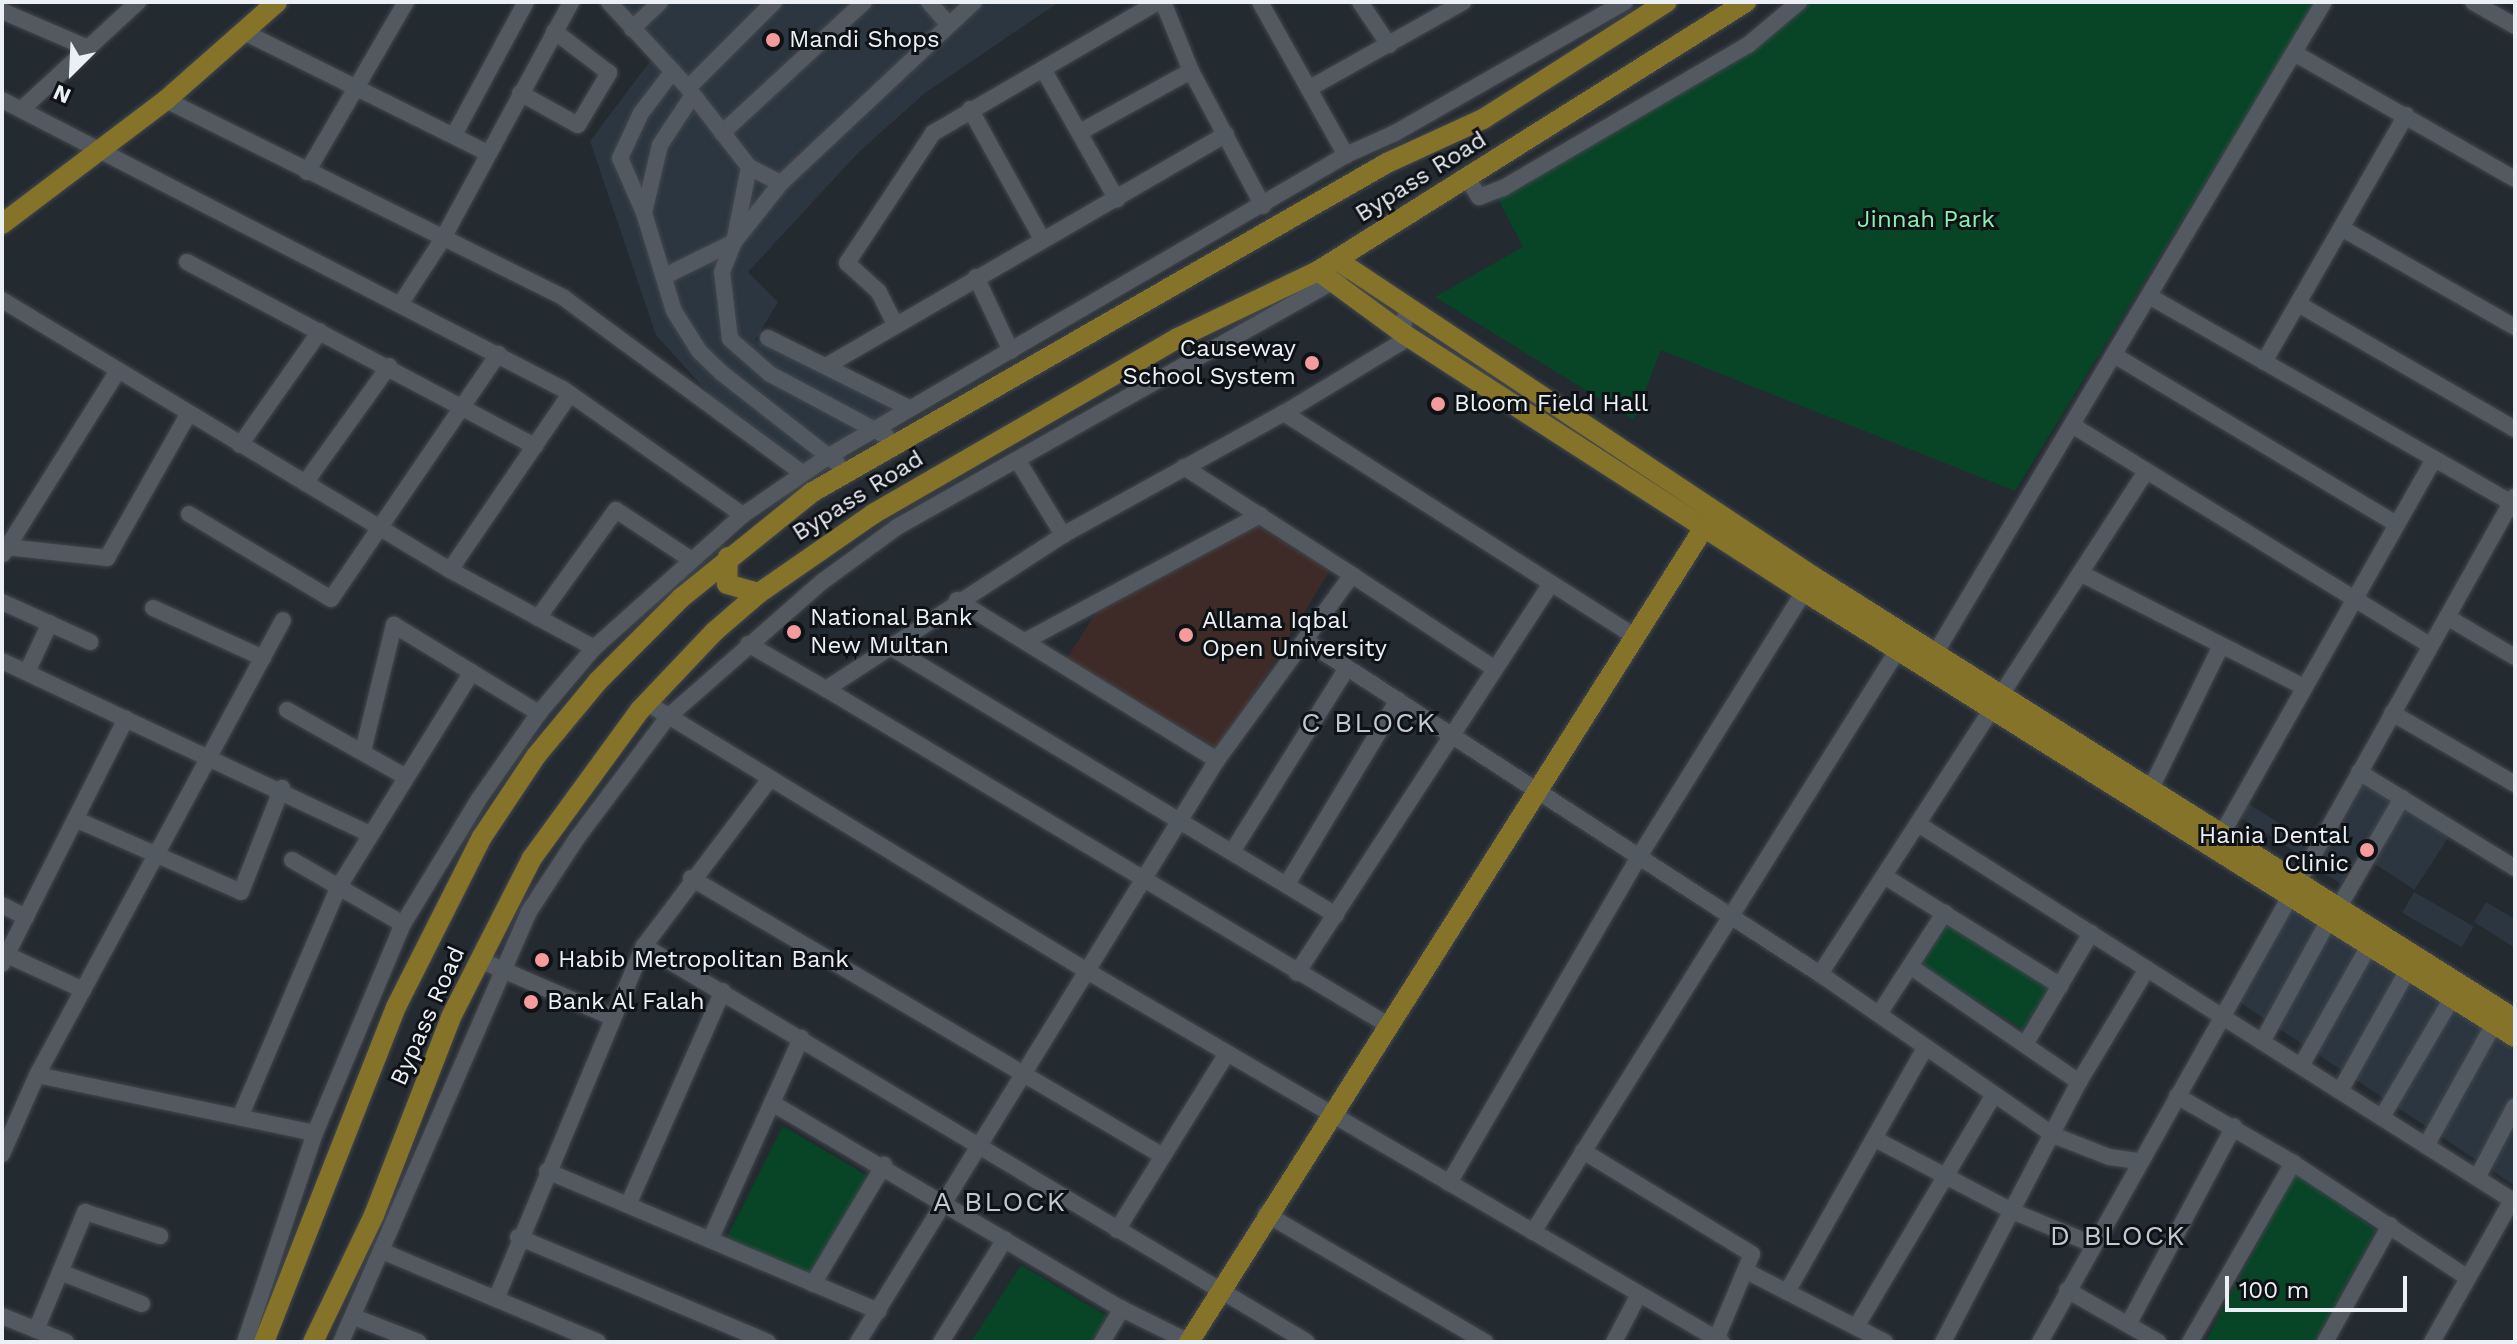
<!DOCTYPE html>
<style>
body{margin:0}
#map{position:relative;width:2517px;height:1344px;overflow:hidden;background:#232a30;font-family:"Work Sans",sans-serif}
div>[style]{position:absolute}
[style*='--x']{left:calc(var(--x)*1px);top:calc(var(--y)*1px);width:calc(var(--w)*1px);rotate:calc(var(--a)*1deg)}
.built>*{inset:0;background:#2b3640;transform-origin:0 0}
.education>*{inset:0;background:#3e2b27}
.green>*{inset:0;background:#084426;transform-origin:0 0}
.roads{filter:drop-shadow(0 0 2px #43474d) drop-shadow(0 0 2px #43474d)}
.minor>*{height:16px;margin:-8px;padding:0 8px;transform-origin:8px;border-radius:8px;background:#525960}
.major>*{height:20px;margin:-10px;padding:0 10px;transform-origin:10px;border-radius:10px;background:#847329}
.dots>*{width:22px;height:22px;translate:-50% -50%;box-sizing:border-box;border:4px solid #0f1215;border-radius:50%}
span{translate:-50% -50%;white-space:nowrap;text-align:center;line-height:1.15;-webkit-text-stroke:6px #0f1215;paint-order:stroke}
.poi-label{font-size:24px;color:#ecf0f4}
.left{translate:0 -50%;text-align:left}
.right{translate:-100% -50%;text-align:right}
.street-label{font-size:24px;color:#ecf0f4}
.park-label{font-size:24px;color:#89f0b1}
.quarter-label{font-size:28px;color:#c1c9d0;letter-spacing:2px}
.frame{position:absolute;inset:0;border:4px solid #ecf0f4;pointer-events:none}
.north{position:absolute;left:32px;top:32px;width:80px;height:80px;-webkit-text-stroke:6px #0f1215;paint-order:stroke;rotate:204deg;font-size:22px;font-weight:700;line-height:32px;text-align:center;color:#ecf0f4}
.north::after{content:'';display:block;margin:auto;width:28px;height:36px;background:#ecf0f4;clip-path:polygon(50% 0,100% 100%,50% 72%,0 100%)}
.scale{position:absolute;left:2225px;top:1276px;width:182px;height:36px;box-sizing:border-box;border:4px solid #ecf0f4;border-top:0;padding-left:10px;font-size:24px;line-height:28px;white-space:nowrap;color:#ecf0f4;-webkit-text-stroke:6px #0f1215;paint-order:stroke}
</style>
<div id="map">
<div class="built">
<div style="clip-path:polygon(597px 2px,1059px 2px,925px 93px,859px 152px,748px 272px,778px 302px,755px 340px,903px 409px,808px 468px,720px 406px,656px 335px,590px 141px,651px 60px)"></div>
<div style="left:2362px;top:779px;width:38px;height:100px;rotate:32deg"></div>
<div style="left:2244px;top:801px;width:80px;height:16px;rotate:32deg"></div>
<div style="left:2405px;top:805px;width:54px;height:66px;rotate:33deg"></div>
<div style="left:2414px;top:892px;width:69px;height:24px;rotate:30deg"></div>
<div style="clip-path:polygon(2293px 901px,2515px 1045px,2515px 1186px,2238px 1001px)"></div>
<div style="clip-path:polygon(2486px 902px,2515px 919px,2515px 948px,2474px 922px)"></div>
</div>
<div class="education">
<div style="clip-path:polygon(1256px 525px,1330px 570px,1220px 750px,1065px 661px,1099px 608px)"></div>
</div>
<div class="green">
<div style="clip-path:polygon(1810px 2px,2317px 2px,2015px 491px,1661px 350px,1634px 420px,1435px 297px,1523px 247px,1497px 197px,1741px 59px)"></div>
<div style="left:1947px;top:924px;width:120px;height:49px;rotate:32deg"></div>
<div style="clip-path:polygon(783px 1126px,878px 1182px,818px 1286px,723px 1245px)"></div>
<div style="clip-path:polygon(2295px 1173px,2376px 1230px,2315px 1342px,2205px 1342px)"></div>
<div style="clip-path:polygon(1021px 1265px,1112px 1319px,1099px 1342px,971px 1342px)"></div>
</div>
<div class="roads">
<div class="minor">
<div style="--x:609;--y:2;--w:117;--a:47.4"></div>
<div style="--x:688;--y:88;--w:100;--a:52.3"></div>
<div style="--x:749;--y:167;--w:36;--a:27"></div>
<div style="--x:781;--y:183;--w:265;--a:-43.2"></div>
<div style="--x:929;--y:2;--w:28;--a:49"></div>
<div style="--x:1163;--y:2;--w:74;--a:67.9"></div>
<div style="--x:1191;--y:71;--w:153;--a:61.9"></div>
<div style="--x:1260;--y:2;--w:176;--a:60.7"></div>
<div style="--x:1360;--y:2;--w:52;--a:56"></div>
<div style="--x:2473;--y:2;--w:48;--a:29.7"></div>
<div style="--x:2;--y:11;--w:94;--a:23.3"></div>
<div style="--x:632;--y:29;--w:39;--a:-44"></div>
<div style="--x:244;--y:32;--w:270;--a:26.4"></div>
<div style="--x:2294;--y:53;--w:254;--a:29.7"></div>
<div style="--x:1043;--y:69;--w:150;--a:60.5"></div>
<div style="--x:673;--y:71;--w:53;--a:127.3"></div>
<div style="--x:641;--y:113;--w:50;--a:115"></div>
<div style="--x:620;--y:158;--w:60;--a:66.4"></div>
<div style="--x:644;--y:213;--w:102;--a:73"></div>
<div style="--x:674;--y:311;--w:47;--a:58"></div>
<div style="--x:699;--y:351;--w:33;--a:44"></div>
<div style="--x:723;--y:374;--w:145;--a:38"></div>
<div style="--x:688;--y:88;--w:122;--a:-45"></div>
<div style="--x:1310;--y:88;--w:176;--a:-29.3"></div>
<div style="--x:520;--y:93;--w:66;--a:28.9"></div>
<div style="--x:578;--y:125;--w:61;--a:-59.2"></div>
<div style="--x:609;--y:73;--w:69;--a:-142.6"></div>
<div style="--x:2;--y:100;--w:631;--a:27.26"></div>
<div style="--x:563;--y:389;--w:220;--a:35"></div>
<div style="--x:166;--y:100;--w:445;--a:26.4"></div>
<div style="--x:564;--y:298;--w:295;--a:36.3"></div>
<div style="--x:22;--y:109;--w:158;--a:-42.7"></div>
<div style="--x:970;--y:109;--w:149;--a:61"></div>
<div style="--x:1080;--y:132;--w:127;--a:-28.8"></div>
<div style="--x:722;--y:133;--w:193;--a:-42.7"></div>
<div style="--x:454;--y:135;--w:151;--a:-61.6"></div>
<div style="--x:749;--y:167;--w:76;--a:101.3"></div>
<div style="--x:734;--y:242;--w:32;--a:112"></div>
<div style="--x:722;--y:272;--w:67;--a:83.2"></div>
<div style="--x:730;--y:339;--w:53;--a:41.2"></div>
<div style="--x:770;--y:374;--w:132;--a:28.1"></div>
<div style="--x:307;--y:172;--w:197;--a:-59.8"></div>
<div style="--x:1468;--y:179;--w:21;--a:59"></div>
<div style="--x:1479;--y:197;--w:26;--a:-21"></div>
<div style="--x:1503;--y:188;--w:284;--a:-30.3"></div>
<div style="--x:1748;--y:45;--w:67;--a:-40.1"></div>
<div style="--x:644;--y:213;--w:70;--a:-76.8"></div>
<div style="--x:660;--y:145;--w:60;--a:-56.6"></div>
<div style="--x:2343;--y:229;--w:198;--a:29.7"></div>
<div style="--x:187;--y:262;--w:394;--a:27.9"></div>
<div style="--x:665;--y:276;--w:77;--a:-26.2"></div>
<div style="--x:734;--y:242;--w:75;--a:-51.5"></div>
<div style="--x:976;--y:277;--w:82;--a:64.7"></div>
<div style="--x:2149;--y:296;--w:421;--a:29.7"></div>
<div style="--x:2;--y:300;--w:523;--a:31.08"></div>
<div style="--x:450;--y:570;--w:164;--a:28.4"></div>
<div style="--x:401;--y:303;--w:75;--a:-56.9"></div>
<div style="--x:442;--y:240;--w:271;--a:-61.5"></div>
<div style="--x:2300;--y:305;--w:248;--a:30"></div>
<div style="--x:895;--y:324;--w:36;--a:-117"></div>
<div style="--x:879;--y:292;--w:43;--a:-137.8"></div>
<div style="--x:847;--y:263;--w:156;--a:-56.5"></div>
<div style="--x:933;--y:133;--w:260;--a:-30.2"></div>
<div style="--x:768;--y:338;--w:157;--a:26.4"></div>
<div style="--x:2114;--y:355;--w:329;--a:30.9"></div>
<div style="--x:2264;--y:362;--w:285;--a:-60.1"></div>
<div style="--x:828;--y:365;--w:460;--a:-30.1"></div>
<div style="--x:1284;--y:413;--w:135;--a:-31.1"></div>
<div style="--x:1400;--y:343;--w:37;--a:-79"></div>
<div style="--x:2072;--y:425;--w:420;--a:31.6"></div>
<div style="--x:240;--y:445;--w:139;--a:-54.9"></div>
<div style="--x:1018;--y:461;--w:87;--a:58.7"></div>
<div style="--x:1184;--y:467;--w:200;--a:32.7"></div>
<div style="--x:305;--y:483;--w:144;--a:-54.3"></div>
<div style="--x:189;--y:514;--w:165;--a:30.9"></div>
<div style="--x:331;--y:599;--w:297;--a:-55.7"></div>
<div style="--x:6;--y:547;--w:102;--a:6.2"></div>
<div style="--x:107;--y:558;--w:164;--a:-60.5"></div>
<div style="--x:3;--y:554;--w:215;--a:-57.9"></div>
<div style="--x:450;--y:570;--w:213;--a:-55.7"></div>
<div style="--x:2080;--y:573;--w:251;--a:27"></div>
<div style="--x:957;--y:600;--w:305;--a:31.6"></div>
<div style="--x:2;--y:602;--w:97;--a:24.4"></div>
<div style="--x:153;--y:608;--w:121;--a:24.4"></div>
<div style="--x:2447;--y:617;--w:79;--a:30.5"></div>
<div style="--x:538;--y:618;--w:133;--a:-54.2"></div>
<div style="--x:616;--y:510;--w:89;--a:33.5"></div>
<div style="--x:1025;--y:641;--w:267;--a:-28.2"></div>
<div style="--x:1306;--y:641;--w:612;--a:32.94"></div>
<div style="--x:1820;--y:974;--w:283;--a:34.6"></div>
<div style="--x:2053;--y:1135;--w:60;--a:21.4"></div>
<div style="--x:2109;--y:1157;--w:30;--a:8"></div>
<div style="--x:748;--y:644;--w:90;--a:30"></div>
<div style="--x:826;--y:689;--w:283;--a:-33"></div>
<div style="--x:1063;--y:535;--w:252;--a:-28.9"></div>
<div style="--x:1284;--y:413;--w:415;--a:32.5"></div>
<div style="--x:887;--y:645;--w:524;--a:31.02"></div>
<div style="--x:1936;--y:652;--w:757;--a:-59.17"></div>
<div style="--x:2;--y:661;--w:407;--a:25.2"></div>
<div style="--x:27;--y:672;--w:54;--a:-64.9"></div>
<div style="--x:826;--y:689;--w:655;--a:30.87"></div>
<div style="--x:647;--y:703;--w:515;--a:31.35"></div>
<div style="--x:1087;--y:971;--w:735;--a:30.3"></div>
<div style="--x:287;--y:710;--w:137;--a:29.4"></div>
<div style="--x:2392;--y:713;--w:142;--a:30"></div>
<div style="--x:363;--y:751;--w:130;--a:-76.2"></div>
<div style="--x:394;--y:625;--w:170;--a:31.3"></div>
<div style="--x:2359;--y:772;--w:183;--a:31.6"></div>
<div style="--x:2152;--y:786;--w:156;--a:-63.8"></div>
<div style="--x:75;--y:819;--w:181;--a:23.7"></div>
<div style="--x:241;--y:892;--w:112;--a:-68.5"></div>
<div style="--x:1918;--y:824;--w:707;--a:32.34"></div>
<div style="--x:2223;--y:832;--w:426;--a:-60.5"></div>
<div style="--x:1232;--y:852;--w:217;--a:-58"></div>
<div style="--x:292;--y:860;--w:128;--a:30"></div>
<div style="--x:1884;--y:876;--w:208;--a:31.9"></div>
<div style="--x:691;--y:878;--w:546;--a:30.51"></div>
<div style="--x:1287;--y:884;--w:215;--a:-58.9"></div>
<div style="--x:2;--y:905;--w:27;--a:27"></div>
<div style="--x:2340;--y:905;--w:124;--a:-59.9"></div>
<div style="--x:644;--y:946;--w:772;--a:30.85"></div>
<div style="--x:7;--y:955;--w:84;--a:24.7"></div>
<div style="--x:480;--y:960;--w:144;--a:23.4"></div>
<div style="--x:2;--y:964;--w:275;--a:-63.2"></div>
<div style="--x:1911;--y:967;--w:204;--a:34.4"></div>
<div style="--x:1297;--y:973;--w:465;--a:-56.9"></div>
<div style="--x:1820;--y:974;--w:597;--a:-57.03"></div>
<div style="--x:1879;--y:1014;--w:121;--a:-57.1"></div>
<div style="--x:2262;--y:1042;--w:141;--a:-61.3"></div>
<div style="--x:2026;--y:1043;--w:128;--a:-59.4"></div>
<div style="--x:2301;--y:1066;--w:140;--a:-60.5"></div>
<div style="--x:37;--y:1075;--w:284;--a:11.8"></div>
<div style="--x:2340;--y:1091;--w:141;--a:-60.7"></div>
<div style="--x:2177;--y:1096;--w:134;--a:30"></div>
<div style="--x:2293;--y:1163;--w:209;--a:33.3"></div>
<div style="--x:772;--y:1103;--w:406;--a:30.5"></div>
<div style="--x:1122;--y:1309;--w:75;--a:26.2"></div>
<div style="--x:240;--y:1117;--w:249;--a:-66.8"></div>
<div style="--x:338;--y:888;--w:254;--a:-58.2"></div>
<div style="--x:2382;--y:1117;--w:150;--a:-59.5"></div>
<div style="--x:1875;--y:1139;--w:157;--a:27.7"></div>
<div style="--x:2014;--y:1212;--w:84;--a:22.3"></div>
<div style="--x:2426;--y:1146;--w:140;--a:-60.9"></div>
<div style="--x:1583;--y:1151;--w:198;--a:31.4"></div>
<div style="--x:1752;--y:1254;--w:95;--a:112.8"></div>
<div style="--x:2;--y:1154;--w:86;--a:-66.1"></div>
<div style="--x:37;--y:1075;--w:517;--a:-61.6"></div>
<div style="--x:547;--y:1171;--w:360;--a:22.9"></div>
<div style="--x:2477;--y:1178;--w:81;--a:-62.2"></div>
<div style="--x:1449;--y:1183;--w:380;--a:-59.8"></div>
<div style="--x:1640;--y:855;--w:319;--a:-58.1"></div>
<div style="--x:628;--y:1205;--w:234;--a:-66.1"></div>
<div style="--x:1266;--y:1214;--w:254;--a:30.3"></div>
<div style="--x:1117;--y:1230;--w:208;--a:-58.1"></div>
<div style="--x:1533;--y:1232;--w:699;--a:-57.93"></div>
<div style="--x:518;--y:1237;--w:271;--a:22.8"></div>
<div style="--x:710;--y:1240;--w:222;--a:-65.7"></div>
<div style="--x:384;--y:1252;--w:232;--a:22.8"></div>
<div style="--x:60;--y:1272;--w:88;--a:21.3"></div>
<div style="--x:1748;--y:1272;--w:154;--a:27.1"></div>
<div style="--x:813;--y:1284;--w:139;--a:-59.2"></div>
<div style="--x:2067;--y:1290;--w:105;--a:29.7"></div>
<div style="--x:1787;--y:1292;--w:280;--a:-60.5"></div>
<div style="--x:496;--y:1299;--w:383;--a:-67.3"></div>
<div style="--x:644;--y:946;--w:208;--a:-53"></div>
<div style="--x:2;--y:1316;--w:69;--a:22.1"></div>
<div style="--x:354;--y:1317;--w:69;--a:21.3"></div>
<div style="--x:2129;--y:1323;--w:223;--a:-61.9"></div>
<div style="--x:1856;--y:1327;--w:269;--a:-59.3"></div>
<div style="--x:36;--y:1330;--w:128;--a:-67.4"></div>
<div style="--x:85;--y:1212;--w:79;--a:17.7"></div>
<div style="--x:245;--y:1342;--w:220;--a:-71.5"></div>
<div style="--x:315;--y:1133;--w:227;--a:-67.2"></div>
<div style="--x:403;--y:924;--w:146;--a:-58.7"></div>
<div style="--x:479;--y:799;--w:105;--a:-55.1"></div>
<div style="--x:539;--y:713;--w:85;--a:-49.8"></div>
<div style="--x:594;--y:648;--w:200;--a:-41.8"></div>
<div style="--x:743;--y:515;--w:104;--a:-34.5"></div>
<div style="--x:829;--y:456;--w:598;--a:-30.21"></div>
<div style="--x:1346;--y:155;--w:54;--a:-24.2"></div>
<div style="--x:1395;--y:133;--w:265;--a:-29.7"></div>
<div style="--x:341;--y:1342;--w:468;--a:-66.4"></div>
<div style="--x:528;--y:913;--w:90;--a:-56.8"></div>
<div style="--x:577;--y:838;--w:151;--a:-53.1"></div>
<div style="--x:668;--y:717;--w:206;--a:-41.3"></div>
<div style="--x:823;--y:581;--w:92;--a:-36.1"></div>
<div style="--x:897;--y:527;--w:507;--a:-29.39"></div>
<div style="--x:858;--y:1342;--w:684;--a:-58.33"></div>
<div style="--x:1217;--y:760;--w:229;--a:-53.9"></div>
<div style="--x:1352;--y:575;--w:171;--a:33.3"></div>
<div style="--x:941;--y:1342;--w:121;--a:-58.1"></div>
<div style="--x:1102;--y:1342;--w:39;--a:-59"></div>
<div style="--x:1614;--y:1342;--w:54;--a:-62.5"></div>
<div style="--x:1943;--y:1342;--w:293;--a:-62.4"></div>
<div style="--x:2079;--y:1082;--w:132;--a:-59"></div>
<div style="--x:2040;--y:1342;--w:970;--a:-60.69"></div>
<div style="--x:2190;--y:1342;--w:207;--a:-60.1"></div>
<div style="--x:2325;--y:1342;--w:134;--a:-60.9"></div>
<div style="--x:2432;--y:1342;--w:163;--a:-60.6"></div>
</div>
<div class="major">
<div style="--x:2;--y:224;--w:206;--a:-37.1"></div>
<div style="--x:166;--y:100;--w:148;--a:-41.4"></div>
<div style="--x:1337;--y:260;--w:573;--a:33.61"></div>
<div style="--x:1814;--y:577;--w:829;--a:32.23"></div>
<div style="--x:1318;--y:271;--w:107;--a:36.2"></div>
<div style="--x:1404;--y:334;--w:477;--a:32.8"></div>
<div style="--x:1805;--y:592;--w:838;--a:32.08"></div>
<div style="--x:728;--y:557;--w:27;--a:92"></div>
<div style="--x:727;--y:584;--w:33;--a:16"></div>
<div style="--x:264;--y:1342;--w:360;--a:-68.5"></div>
<div style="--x:396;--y:1007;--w:191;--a:-63.2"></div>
<div style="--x:482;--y:837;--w:97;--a:-56.3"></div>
<div style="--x:536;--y:756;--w:97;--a:-50.4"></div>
<div style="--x:598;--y:681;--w:117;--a:-45"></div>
<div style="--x:681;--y:598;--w:167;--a:-38.9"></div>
<div style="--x:811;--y:493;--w:664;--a:-29.81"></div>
<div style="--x:1387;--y:163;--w:106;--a:-24.6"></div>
<div style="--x:1483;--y:119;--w:218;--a:-32.5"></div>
<div style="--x:313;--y:1342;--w:141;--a:-64.3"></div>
<div style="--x:374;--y:1215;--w:212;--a:-68.7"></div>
<div style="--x:451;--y:1017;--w:178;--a:-63"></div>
<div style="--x:532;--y:858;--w:183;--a:-53.9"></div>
<div style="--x:640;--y:710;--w:109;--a:-46.5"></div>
<div style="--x:715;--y:631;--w:58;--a:-40.8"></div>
<div style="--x:759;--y:593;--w:139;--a:-34.7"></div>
<div style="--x:873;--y:514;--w:352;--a:-30"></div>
<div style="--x:1178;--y:338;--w:155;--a:-25.6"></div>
<div style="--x:1318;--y:271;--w:506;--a:-32.15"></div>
<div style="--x:1189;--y:1342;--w:978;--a:-57.69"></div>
</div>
</div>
<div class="dots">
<div style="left:773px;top:40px;background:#f59b9d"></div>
<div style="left:1312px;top:363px;background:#f59b9d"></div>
<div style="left:1438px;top:404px;background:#f59b9d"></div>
<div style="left:794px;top:632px;background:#f59b9d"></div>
<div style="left:1186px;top:635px;background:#f59b9d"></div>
<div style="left:2367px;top:850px;background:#f59b9d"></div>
<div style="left:542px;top:960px;background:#f59b9d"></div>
<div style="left:531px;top:1002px;background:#f59b9d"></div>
</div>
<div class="poi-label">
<span class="left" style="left:789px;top:40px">Mandi Shops</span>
<span class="right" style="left:1296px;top:363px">Causeway<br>School System</span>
<span class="left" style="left:1454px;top:404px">Bloom Field Hall</span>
<span class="left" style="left:810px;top:632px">National Bank<br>New Multan</span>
<span class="left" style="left:1202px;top:635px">Allama Iqbal<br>Open University</span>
<span class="right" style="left:2349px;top:850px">Hania Dental<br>Clinic</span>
<span class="left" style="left:558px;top:960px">Habib Metropolitan Bank</span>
<span class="left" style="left:547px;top:1002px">Bank Al Falah</span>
</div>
<div class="street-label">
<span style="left:1421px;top:177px;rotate:-32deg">Bypass Road</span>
<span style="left:858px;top:496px;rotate:-32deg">Bypass Road</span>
<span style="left:428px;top:1016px;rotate:-66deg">Bypass Road</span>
</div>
<div class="park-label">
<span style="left:1926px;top:220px">Jinnah Park</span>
</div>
<div class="quarter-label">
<span style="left:1369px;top:723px">C BLOCK</span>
<span style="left:1000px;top:1202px">A BLOCK</span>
<span style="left:2118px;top:1236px">D BLOCK</span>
</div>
<div class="frame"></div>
<div class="north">N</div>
<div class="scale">100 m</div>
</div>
